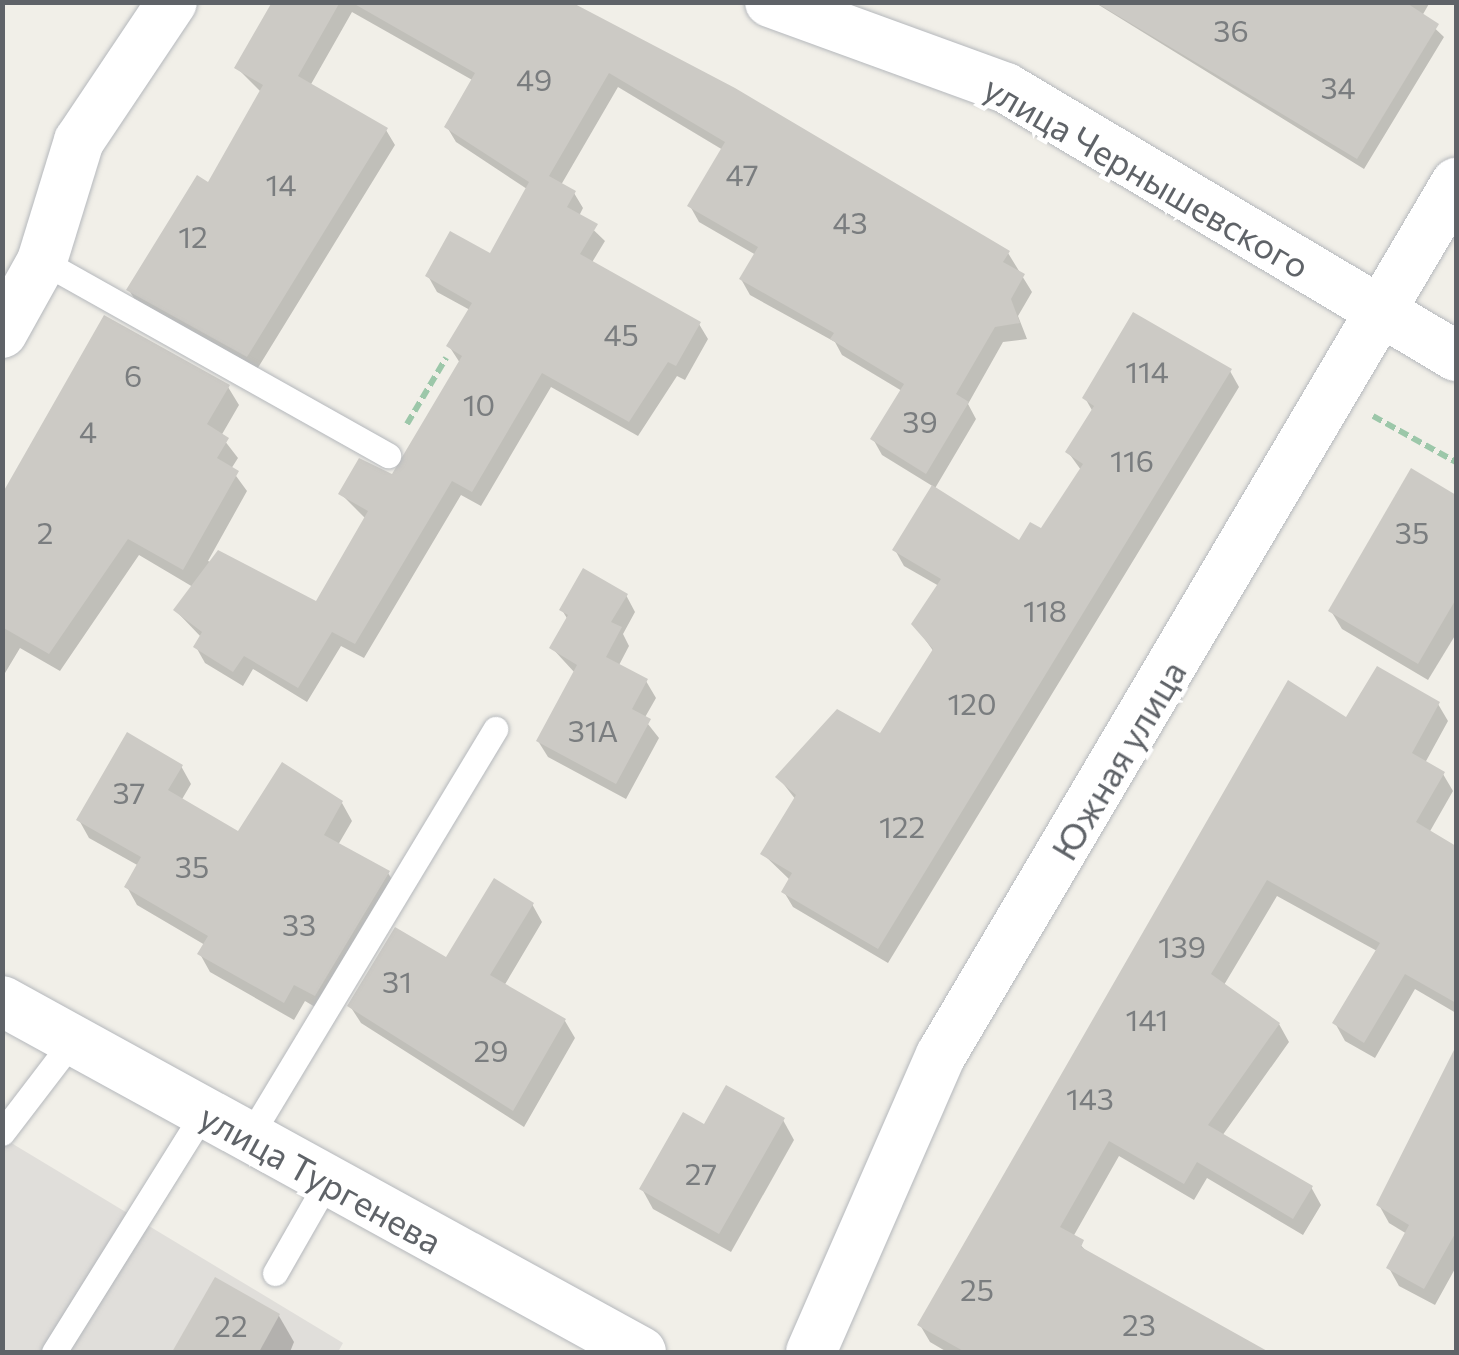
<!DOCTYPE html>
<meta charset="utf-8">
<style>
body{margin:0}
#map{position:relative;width:1459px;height:1355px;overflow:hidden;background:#f1efe8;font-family:Commissioner,sans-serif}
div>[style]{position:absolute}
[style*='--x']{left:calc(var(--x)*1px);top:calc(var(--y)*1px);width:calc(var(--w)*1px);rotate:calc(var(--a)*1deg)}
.industrial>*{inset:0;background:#e0deda}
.shadow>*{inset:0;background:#0003}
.building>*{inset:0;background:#cccac5}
.path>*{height:6px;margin-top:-3px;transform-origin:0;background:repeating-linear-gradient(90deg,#9cc7a9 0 10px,transparent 0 15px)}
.roads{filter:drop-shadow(0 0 2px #b5b8bc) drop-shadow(0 0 2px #b5b8bc)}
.lane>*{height:25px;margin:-12.5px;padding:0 12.5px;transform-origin:12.5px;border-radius:12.5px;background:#fff}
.street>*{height:50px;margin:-25px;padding:0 25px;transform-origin:25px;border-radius:25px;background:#fff}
span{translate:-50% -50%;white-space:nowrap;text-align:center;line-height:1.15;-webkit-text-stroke:9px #fff;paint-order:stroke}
.number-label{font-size:30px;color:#7a7d7f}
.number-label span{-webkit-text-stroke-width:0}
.street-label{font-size:35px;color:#5f6368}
.frame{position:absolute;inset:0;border:5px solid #5f6368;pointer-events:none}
</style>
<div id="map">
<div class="industrial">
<div style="clip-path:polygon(3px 1138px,343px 1343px,338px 1352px,3px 1352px)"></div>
</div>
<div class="shadow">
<div style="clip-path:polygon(280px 2px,568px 2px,1008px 253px,1032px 292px,1018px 316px,1027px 339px,1003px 342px,968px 404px,976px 419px,934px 490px,1020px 544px,1041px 531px,1081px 470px,1068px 452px,1093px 412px,1085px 398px,1230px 371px,1239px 387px,888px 963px,793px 907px,784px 892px,790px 880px,763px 854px,796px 800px,778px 777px,881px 736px,934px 652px,914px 624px,939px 586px,904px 566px,895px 550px,934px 487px,882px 455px,873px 439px,902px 391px,842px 355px,835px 342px,750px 295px,741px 279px,756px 255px,699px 222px,690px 206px,723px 150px,618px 87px,561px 185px,574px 193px,583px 208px,579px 216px,605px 241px,591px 264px,699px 324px,708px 339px,685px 380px,677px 376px,638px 436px,551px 387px,481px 506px,461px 495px,364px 658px,341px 646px,307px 702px,253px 669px,243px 686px,205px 663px,196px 647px,202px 638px,176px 611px,193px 587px,139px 555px,60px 671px,20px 648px,2px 678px,2px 498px,228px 387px,239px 405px,221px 436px,238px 458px,231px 469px,247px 491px,208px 561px,316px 604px,366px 519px,341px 494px,393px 478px,460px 363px,449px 346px,470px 310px,437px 292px,428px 276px,491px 257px,527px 189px,456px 142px,447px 127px,474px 81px,352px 12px,310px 86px,386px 130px,395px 145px,256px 371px,138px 305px,129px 290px,208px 186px,262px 93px,237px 68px)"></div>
<div style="clip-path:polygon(1094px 2px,1430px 2px,1422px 16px,1444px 37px,1364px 169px)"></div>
<div style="clip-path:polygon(1412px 472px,1456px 498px,1456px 634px,1428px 680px,1342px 629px,1331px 611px)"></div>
<div style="clip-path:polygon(626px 595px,635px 612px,623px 634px,629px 646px,618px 667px,646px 681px,656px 698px,644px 719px,659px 738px,626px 799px,548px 757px,538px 741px,575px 673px,552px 648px,568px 620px,562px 610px)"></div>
<div style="clip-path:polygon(1438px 704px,1448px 721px,1425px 763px,1443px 774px,1453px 791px,1429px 833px,1456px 848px,1456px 1013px,1415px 989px,1375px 1058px,1345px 1041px,1335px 1023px,1377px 951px,1277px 896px,1224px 985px,1279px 1024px,1289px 1042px,1222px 1136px,1311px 1187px,1321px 1205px,1303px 1235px,1207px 1178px,1194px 1200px,1119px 1156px,1073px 1237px,1090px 1255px,1257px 1352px,947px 1352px,930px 1342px,920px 1325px,1347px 721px)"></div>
<div style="clip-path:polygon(181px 766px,191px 784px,181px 801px,239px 835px,342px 803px,352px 821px,338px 845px,388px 873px,399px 891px,325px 1013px,305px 1001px,294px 1020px,210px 972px,200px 954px,205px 945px,137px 905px,127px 887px,139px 866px,89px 838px,79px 820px)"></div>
<div style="clip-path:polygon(532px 904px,542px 922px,504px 986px,565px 1021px,575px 1038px,524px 1127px,361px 1023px,350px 1006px,447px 960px)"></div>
<div style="clip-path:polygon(1456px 1052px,1456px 1267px,1435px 1305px,1399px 1286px,1389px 1268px,1407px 1234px,1389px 1223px,1379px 1205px)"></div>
<div style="clip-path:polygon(783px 1120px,794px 1140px,731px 1252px,653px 1209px,642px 1189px,705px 1127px)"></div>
<div style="clip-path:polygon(216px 1281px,279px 1316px,294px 1342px,290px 1352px,175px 1352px)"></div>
</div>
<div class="building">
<div style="clip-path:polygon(272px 2px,340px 2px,298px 76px,388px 128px,247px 357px,126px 290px,197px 175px,208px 182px,263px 85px,234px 68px)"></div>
<div style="clip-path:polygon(351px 2px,571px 2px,735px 88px,1010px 251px,1003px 262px,1025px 274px,1011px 299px,1020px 323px,995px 327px,956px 394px,969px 402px,926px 474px,870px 439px,904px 384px,830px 339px,834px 333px,739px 279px,758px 247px,687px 206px,725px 142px,609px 73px,549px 176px,576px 191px,567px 207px,598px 224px,580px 254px,701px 322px,676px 366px,668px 362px,629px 422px,542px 373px,472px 492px,452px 481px,355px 644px,332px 632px,298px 688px,244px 656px,233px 672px,193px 647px,202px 632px,173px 610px,218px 550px,316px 601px,368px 511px,338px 494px,359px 458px,392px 474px,462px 356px,446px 346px,472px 303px,425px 276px,450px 231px,490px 253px,529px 182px,444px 127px,475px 73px)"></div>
<div style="clip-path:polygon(1095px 2px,1405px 2px,1439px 24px,1357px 159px)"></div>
<div style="clip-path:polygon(1133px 312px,1232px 369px,878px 949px,781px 892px,792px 873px,760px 854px,796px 795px,775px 777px,837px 709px,880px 733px,933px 649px,911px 624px,941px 579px,892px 550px,932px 485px,1019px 540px,1030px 522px,1041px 528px,1083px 464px,1065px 452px,1094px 406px,1082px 398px)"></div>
<div style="clip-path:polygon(104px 315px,230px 385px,207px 424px,229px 438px,217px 458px,239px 471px,183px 570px,128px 539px,49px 654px,2px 627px,2px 494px)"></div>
<div style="clip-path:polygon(1411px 468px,1456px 495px,1456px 599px,1418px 664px,1328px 611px)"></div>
<div style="clip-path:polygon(583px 568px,628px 594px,611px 622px,622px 627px,606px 657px,648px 679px,632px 709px,651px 719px,616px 784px,536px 741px,577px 665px,549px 648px,568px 615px,559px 610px)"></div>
<div style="clip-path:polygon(1377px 666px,1440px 702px,1412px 753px,1445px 772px,1416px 822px,1456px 846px,1456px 1003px,1405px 974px,1364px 1043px,1332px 1023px,1380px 943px,1267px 880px,1211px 974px,1280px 1023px,1208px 1125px,1313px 1186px,1293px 1219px,1197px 1162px,1184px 1184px,1109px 1141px,1060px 1227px,1084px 1240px,1081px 1247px,1269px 1352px,965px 1352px,917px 1325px,1288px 680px,1346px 717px)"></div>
<div style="clip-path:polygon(127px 732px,183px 765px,168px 790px,238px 831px,282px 762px,343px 801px,324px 835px,390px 871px,315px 996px,294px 985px,284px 1003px,197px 954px,208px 936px,124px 887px,141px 857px,76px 820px)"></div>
<div style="clip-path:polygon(494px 878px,534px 903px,490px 975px,566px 1019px,513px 1111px,347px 1006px,395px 927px,446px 957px)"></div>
<div style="clip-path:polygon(1456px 1046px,1456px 1232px,1424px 1289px,1386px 1268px,1409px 1225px,1376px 1205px)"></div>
<div style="clip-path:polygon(726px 1085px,785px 1118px,719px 1234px,639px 1189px,683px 1112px,704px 1124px)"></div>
<div style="clip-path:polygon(215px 1277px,280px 1314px,259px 1352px,172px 1352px)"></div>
</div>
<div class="path">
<div style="--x:1373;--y:416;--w:95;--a:29"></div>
<div style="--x:407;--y:424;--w:77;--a:-59.4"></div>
</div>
<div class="roads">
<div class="lane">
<div style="--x:42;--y:261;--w:397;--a:29.3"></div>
<div style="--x:2;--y:1133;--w:117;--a:-52.6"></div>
<div style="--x:248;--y:1139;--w:479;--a:-58.9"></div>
<div style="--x:275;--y:1273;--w:105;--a:-60.3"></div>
<div style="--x:54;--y:1352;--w:281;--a:-58"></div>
</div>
<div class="street">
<div style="--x:770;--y:2;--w:251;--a:20"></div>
<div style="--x:1006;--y:88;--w:524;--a:30.78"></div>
<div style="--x:2;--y:333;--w:82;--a:-60.9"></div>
<div style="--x:42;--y:261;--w:126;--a:-72.9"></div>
<div style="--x:79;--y:141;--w:167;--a:-56.2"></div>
<div style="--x:2;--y:1001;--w:729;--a:28.78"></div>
<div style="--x:811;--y:1352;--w:324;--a:-66.4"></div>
<div style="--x:941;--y:1055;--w:1013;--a:-59.43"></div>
</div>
</div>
<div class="number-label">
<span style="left:1231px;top:30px">36</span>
<span style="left:534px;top:79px">49</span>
<span style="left:1338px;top:87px">34</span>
<span style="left:742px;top:174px">47</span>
<span style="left:281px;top:184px">14</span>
<span style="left:850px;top:222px">43</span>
<span style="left:193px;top:236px">12</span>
<span style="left:621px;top:334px">45</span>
<span style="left:1147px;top:371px">114</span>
<span style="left:133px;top:375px">6</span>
<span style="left:479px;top:404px">10</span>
<span style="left:920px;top:421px">39</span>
<span style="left:88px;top:431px">4</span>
<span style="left:1132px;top:460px">116</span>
<span style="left:45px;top:532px">2</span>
<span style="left:1412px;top:532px">35</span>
<span style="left:1045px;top:610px">118</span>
<span style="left:972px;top:703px">120</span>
<span style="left:593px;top:730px">31А</span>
<span style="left:129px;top:792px">37</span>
<span style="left:902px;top:826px">122</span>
<span style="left:192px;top:866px">35</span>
<span style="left:299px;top:924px">33</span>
<span style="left:1182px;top:946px">139</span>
<span style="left:397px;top:981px">31</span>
<span style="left:1147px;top:1019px">141</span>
<span style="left:491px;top:1050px">29</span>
<span style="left:1090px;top:1098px">143</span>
<span style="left:701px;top:1173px">27</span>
<span style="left:977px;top:1289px">25</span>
<span style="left:1139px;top:1324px">23</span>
<span style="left:231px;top:1325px">22</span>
</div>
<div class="street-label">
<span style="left:1147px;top:176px;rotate:30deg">улица Чернышевского</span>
<span style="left:1118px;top:760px;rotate:-59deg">Южная улица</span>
<span style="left:321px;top:1178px;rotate:29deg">улица Тургенева</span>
</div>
<div class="frame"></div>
</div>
